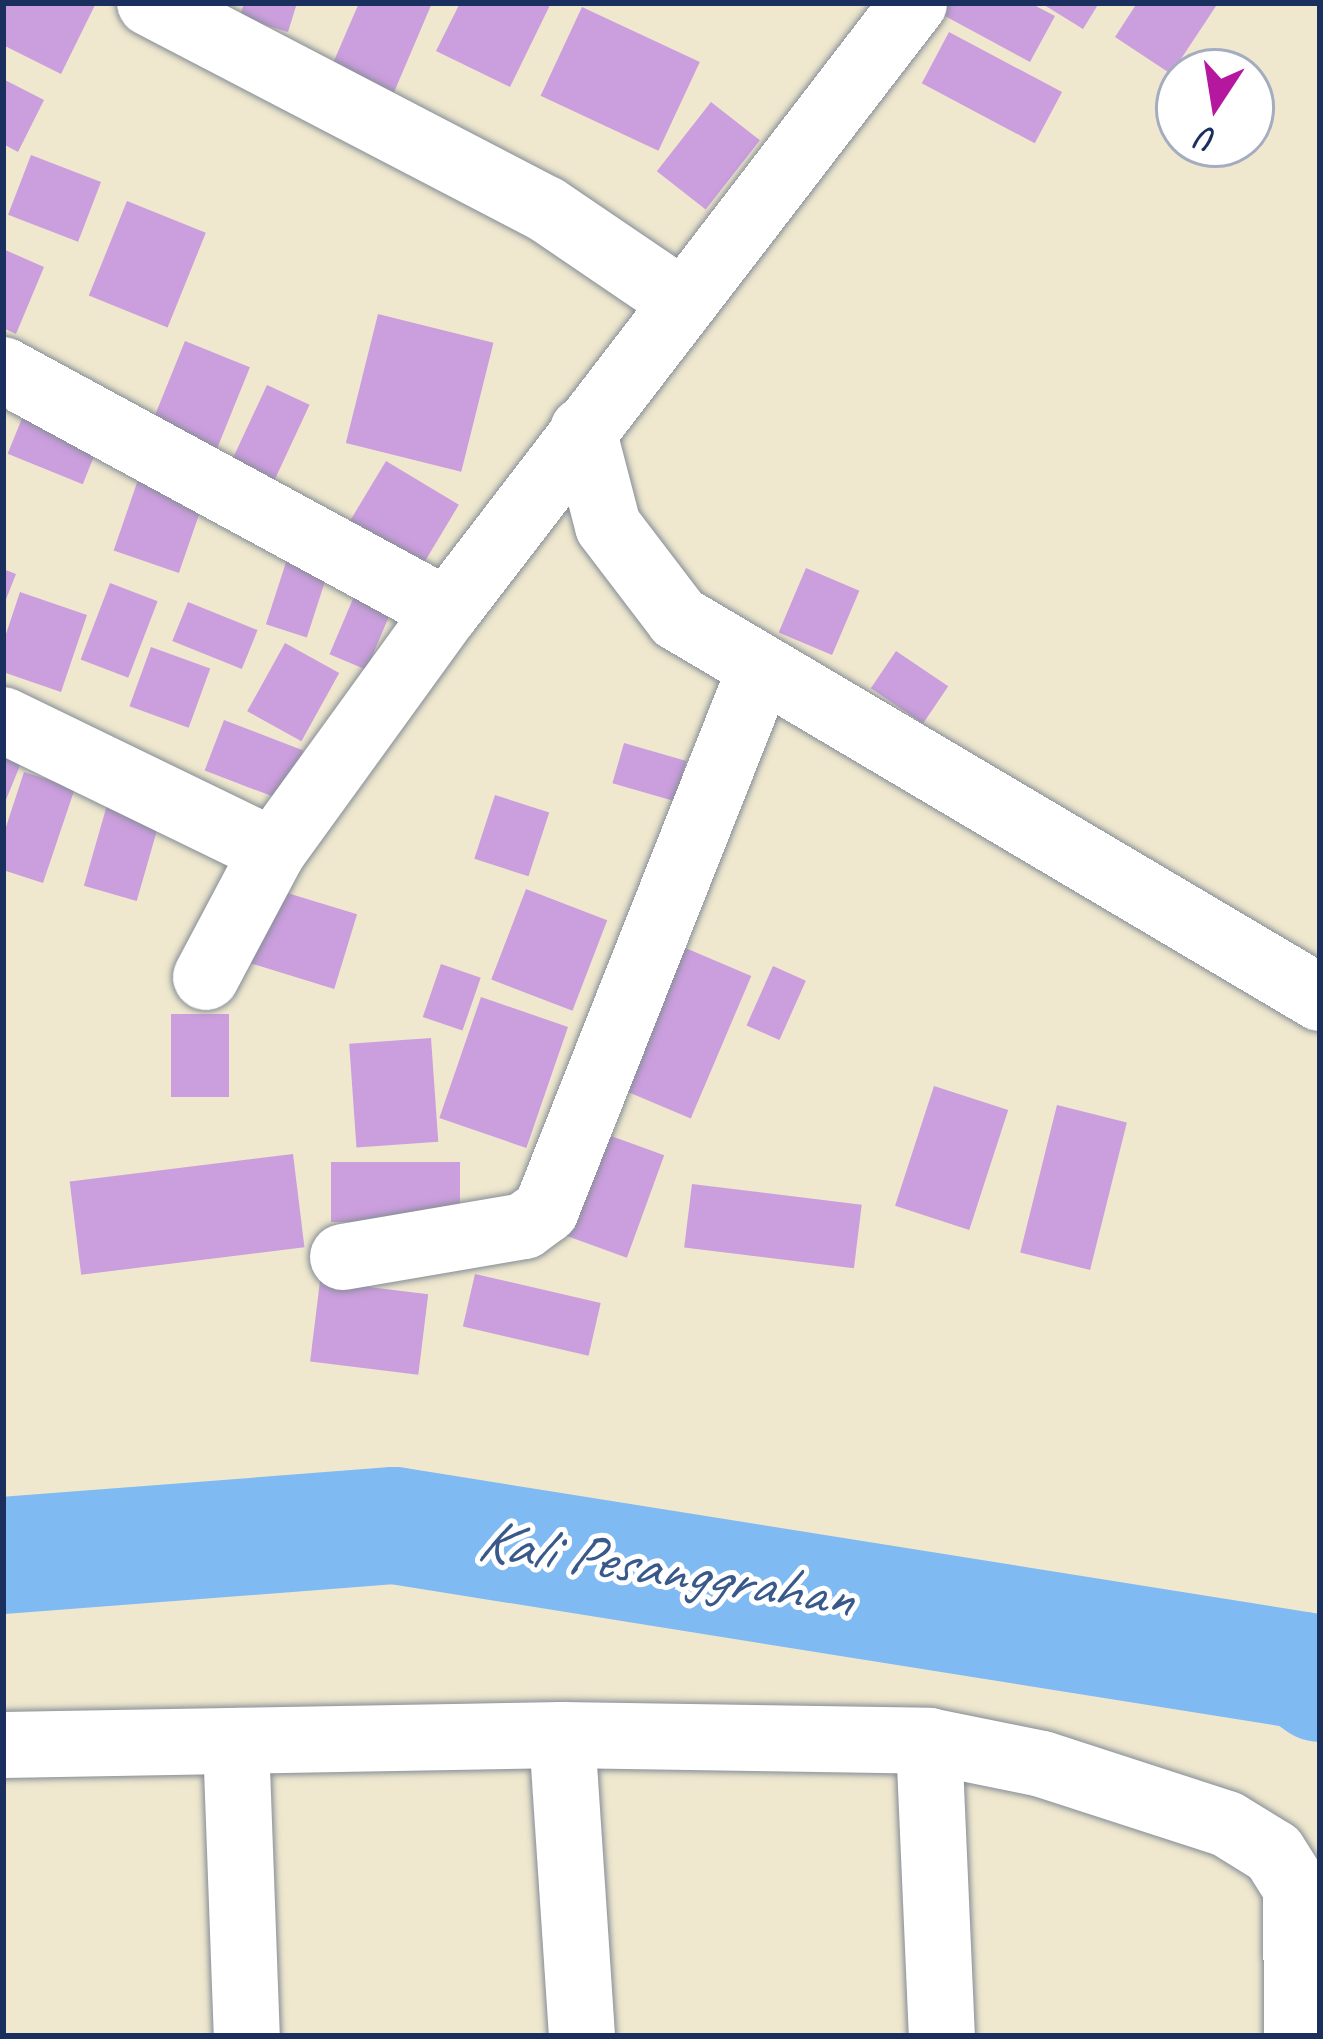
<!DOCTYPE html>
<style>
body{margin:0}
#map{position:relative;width:1323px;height:2039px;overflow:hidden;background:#efe8ce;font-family:Caveat,sans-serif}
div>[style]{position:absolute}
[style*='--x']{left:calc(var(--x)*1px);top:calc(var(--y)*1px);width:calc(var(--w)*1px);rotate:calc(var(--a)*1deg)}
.river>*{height:117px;margin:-58.5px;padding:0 58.5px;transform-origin:58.5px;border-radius:58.5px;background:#80baf2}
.building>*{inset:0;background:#cb9ede;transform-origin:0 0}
.roads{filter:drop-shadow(0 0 3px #858c96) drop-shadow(0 0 3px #858c96)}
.minor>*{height:66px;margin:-33px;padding:0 33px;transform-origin:33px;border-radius:33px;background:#fff}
span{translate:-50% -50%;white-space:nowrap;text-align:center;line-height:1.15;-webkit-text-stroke:10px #fff;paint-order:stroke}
.water-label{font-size:60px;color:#39598a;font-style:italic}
.frame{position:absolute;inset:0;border:6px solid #1b2f5e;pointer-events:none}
.north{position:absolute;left:1155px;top:48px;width:120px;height:120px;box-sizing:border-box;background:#fff;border:3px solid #a4acbf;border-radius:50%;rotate:192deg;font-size:33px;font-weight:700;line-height:48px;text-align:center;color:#1b2f5e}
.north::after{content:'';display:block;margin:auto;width:42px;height:54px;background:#b5179e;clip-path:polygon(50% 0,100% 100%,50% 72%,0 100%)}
</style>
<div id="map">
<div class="river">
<div style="--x:3;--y:1555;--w:392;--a:-4.4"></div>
<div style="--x:394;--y:1525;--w:920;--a:9.07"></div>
<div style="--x:1302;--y:1670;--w:22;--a:36"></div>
</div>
<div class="building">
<div style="clip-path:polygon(6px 3px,96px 3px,61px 74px,3px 45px)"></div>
<div style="clip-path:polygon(244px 3px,297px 3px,288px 32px,240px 17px)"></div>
<div style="clip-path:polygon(359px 3px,432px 3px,389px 104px,327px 77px)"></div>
<div style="clip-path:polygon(460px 3px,551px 3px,510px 87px,436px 51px)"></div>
<div style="clip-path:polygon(935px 3px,1030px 3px,1055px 16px,1030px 62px,932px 9px)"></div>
<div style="clip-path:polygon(1041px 3px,1099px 3px,1083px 29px)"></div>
<div style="clip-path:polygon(1137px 3px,1218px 3px,1171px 74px,1115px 37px)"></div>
<div style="left:582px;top:7px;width:130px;height:98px;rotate:25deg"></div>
<div style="left:949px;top:32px;width:128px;height:58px;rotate:28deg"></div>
<div style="clip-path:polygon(3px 79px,44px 100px,18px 152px,3px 144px)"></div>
<div style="left:711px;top:102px;width:62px;height:88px;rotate:38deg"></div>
<div style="left:31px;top:155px;width:75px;height:64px;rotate:21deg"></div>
<div style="left:127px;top:201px;width:85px;height:102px;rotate:22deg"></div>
<div style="clip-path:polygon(3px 249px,44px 267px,16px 334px,3px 328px)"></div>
<div style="left:378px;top:314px;width:119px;height:133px;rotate:14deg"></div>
<div style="left:185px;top:341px;width:70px;height:92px;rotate:22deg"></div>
<div style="left:267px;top:385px;width:47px;height:108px;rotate:25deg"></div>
<div style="left:29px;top:401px;width:81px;height:57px;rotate:22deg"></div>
<div style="left:386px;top:461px;width:85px;height:88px;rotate:31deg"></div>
<div style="left:140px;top:474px;width:69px;height:81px;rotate:19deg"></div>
<div style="left:290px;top:550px;width:43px;height:78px;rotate:18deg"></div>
<div style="left:806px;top:568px;width:58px;height:70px;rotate:23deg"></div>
<div style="clip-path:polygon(3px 569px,16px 574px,3px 607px)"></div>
<div style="left:110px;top:583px;width:51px;height:82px;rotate:21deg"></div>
<div style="left:358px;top:587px;width:40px;height:73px;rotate:23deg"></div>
<div style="clip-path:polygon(20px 592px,87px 615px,61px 692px,3px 672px,3px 643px)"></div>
<div style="left:188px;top:602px;width:75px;height:42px;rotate:22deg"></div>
<div style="left:285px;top:643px;width:62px;height:78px;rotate:29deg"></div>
<div style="left:151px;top:647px;width:63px;height:63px;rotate:20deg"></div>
<div style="left:896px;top:651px;width:63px;height:45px;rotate:34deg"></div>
<div style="left:224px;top:720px;width:85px;height:54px;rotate:21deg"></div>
<div style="clip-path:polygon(3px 736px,28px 746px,3px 807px)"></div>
<div style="left:624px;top:743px;width:65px;height:42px;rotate:16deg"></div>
<div style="clip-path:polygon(24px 772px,75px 788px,43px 883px,3px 870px,3px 836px)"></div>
<div style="left:495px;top:795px;width:57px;height:67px;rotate:18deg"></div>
<div style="left:107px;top:805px;width:55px;height:84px;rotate:16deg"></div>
<div style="left:271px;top:888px;width:90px;height:78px;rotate:17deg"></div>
<div style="left:526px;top:889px;width:87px;height:97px;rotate:21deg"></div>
<div style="left:662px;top:938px;width:97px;height:155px;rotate:23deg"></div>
<div style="left:441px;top:964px;width:42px;height:56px;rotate:19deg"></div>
<div style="left:773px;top:966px;width:36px;height:65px;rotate:24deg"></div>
<div style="left:481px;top:997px;width:92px;height:128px;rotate:19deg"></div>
<div style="left:171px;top:1014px;width:58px;height:83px"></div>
<div style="left:431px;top:1038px;width:104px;height:82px;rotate:86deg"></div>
<div style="left:934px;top:1086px;width:78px;height:126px;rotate:18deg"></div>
<div style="left:1057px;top:1105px;width:72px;height:152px;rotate:14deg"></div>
<div style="left:589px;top:1128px;width:80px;height:109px;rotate:20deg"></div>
<div style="left:293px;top:1154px;width:94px;height:225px;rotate:83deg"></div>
<div style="left:331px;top:1162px;width:129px;height:60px"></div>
<div style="left:692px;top:1184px;width:171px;height:64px;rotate:7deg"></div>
<div style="left:475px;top:1274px;width:129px;height:54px;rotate:13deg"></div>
<div style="left:320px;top:1281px;width:109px;height:81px;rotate:7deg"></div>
</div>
<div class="roads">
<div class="minor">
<div style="--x:150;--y:3;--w:446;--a:27.5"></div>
<div style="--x:546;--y:209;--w:166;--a:34.2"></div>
<div style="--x:3;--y:370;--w:505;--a:28.49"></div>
<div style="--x:583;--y:430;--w:99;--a:75.4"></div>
<div style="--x:608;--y:526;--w:116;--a:52.7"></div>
<div style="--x:678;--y:618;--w:746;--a:30.62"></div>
<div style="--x:3;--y:720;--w:300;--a:25.9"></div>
<div style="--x:206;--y:977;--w:143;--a:-62"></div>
<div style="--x:273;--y:851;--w:296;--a:-54.1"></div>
<div style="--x:447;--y:611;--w:767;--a:-52.47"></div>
<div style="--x:343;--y:1257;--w:184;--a:-9.7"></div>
<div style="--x:524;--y:1226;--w:27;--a:-36"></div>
<div style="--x:546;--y:1210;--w:581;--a:-68.38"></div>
<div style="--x:562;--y:1735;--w:302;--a:86.2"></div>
<div style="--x:236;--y:1741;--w:295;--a:87.9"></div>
<div style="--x:929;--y:1741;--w:295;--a:87.5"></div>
<div style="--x:3;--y:1745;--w:559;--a:-1.02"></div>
<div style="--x:562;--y:1735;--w:367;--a:0.9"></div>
<div style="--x:929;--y:1741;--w:115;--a:11.5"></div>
<div style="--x:1042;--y:1764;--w:194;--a:18"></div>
<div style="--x:1227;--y:1824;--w:55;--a:31.7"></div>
<div style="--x:1274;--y:1853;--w:41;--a:57.8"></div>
<div style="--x:1296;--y:1888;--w:148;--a:89.6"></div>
</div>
</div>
<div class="water-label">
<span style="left:665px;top:1568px;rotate:9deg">Kali Pesanggrahan</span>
</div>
<div class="frame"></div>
<div class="north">U</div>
</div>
